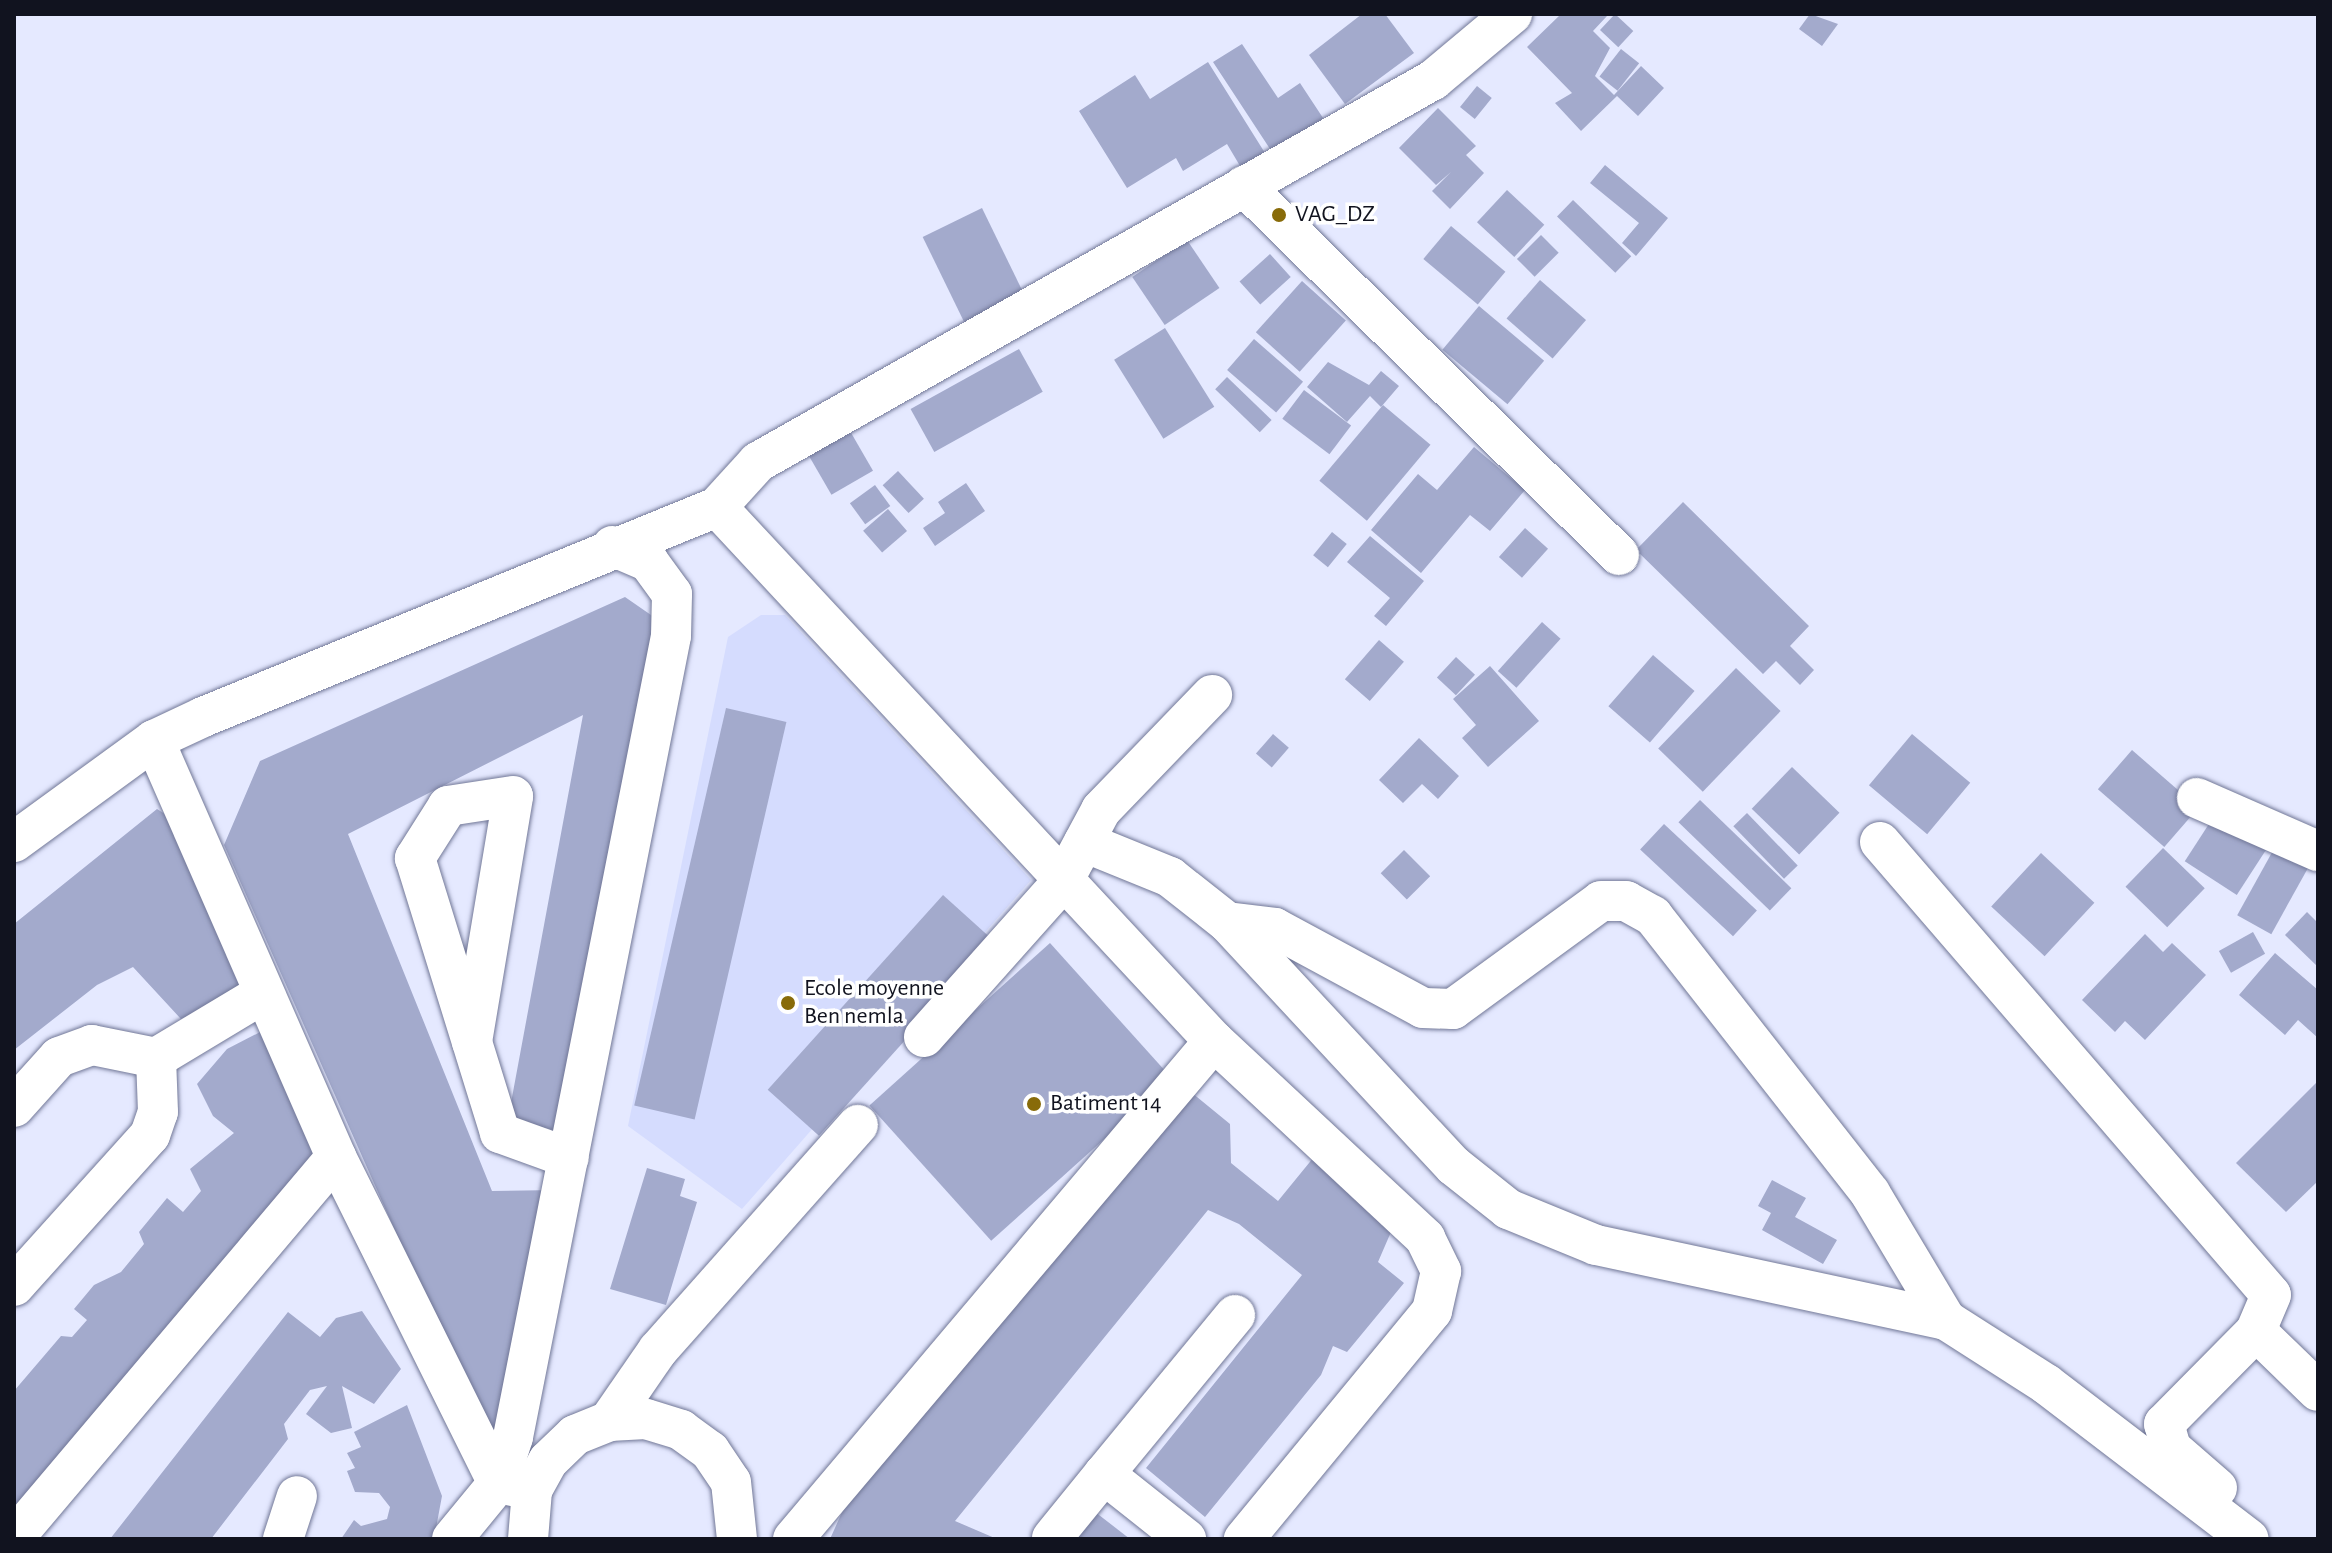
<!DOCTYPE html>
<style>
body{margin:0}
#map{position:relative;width:2332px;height:1553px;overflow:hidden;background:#e5e9ff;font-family:"Alegreya Sans",sans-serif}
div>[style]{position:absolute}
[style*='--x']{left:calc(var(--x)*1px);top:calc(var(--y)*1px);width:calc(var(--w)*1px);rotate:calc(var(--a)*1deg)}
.built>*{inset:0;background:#d5dcfe}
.building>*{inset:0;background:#a3aacc;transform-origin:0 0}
.roads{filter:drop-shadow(0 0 2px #717797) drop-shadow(0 0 2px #717797)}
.street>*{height:40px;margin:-20px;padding:0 20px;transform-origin:20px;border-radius:20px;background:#fff}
.dots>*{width:22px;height:22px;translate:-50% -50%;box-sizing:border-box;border:4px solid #fff;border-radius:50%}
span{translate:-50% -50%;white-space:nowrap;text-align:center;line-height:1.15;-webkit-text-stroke:7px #fff;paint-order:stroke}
.poi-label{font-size:24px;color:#11131f}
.left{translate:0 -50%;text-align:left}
.frame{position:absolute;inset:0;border:16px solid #11131f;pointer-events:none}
</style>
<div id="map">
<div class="built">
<div style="clip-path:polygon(761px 615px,785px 615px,1031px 880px,742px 1209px,628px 1126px,728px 637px)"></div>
</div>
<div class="building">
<div style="clip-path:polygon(1362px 14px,1385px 14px,1414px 53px,1345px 104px,1309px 55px)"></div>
<div style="clip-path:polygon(1561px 14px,1607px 16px,1593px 31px,1610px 48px,1595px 76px,1614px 95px,1641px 66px,1664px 88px,1638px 116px,1617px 96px,1581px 131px,1555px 103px,1572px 93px,1527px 47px)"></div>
<div style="left:1615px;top:14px;width:25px;height:22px;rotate:43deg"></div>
<div style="clip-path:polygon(1810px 14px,1838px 24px,1822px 46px,1799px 29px)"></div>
<div style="clip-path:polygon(1242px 44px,1278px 98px,1300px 83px,1325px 121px,1274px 155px,1213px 62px)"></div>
<div style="left:1621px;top:49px;width:23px;height:35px;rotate:38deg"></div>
<div style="clip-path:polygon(1208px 62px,1270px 161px,1246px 176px,1227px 144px,1183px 171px,1176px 158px,1127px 188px,1079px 111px,1135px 75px,1150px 99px)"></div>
<div style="left:1477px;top:86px;width:19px;height:27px;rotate:39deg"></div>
<div style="clip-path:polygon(1438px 108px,1476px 146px,1466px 155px,1484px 173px,1450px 209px,1432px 191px,1451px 172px,1436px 185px,1399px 148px)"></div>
<div style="clip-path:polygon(1605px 165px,1668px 218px,1636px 256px,1622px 243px,1639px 223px,1590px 183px)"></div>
<div style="left:1507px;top:190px;width:51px;height:44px;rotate:43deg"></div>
<div style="left:1573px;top:200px;width:81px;height:23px;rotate:44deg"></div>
<div style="left:982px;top:208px;width:99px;height:66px;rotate:64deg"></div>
<div style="left:1451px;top:226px;width:71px;height:43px;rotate:40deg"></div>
<div style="left:1541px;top:235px;width:25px;height:34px;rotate:45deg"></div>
<div style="left:1187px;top:240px;width:58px;height:66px;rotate:56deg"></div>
<div style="left:1270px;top:254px;width:31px;height:41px;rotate:48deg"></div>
<div style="left:1540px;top:280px;width:61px;height:51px;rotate:41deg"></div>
<div style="left:1302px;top:281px;width:59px;height:69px;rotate:42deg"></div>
<div style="left:1479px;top:306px;width:85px;height:57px;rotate:40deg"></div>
<div style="left:1165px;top:328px;width:93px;height:60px;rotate:58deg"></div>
<div style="left:1254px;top:339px;width:65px;height:41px;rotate:41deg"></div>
<div style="left:1019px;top:349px;width:49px;height:124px;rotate:61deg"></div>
<div style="clip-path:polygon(1328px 362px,1369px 385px,1381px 371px,1399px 386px,1381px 407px,1370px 396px,1347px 422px,1307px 387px)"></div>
<div style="left:1227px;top:377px;width:62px;height:17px;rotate:44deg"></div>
<div style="left:1304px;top:390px;width:59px;height:36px;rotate:37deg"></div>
<div style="left:1383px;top:405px;width:62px;height:99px;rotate:40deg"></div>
<div style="left:850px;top:431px;width:46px;height:48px;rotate:60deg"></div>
<div style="clip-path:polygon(1474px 447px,1525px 490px,1490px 531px,1470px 515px,1421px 573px,1371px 530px,1418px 474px,1437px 490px)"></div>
<div style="left:898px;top:471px;width:38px;height:21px;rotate:47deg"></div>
<div style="clip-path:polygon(966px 483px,985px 511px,935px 546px,923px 528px,945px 513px,938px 502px)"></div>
<div style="left:875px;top:485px;width:26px;height:31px;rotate:54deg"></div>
<div style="clip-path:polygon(1683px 502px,1809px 626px,1790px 646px,1814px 670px,1800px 685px,1776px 661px,1763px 674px,1636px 550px)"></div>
<div style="left:888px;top:509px;width:29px;height:33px;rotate:49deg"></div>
<div style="left:1525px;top:528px;width:31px;height:39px;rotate:42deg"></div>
<div style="left:1332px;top:532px;width:19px;height:30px;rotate:39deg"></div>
<div style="clip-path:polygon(1370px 536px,1424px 581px,1386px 626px,1374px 616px,1390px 598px,1347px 562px)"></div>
<div style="clip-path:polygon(625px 597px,664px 624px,569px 1134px,508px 1119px,583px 715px,348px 834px,492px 1191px,557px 1190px,509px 1428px,487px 1438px,224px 845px,260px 761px)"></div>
<div style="left:1542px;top:622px;width:25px;height:66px;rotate:42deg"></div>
<div style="left:1379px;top:640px;width:33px;height:52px;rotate:41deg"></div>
<div style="left:1653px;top:655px;width:55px;height:68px;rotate:41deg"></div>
<div style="left:1456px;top:657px;width:26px;height:28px;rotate:43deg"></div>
<div style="clip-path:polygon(1490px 666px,1539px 721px,1488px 767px,1462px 738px,1476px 725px,1453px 699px)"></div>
<div style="left:1736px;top:668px;width:62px;height:112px;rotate:44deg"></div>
<div style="left:726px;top:708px;width:62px;height:408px;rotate:13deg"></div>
<div style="left:1273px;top:734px;width:21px;height:26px;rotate:41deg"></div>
<div style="left:1912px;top:734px;width:76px;height:67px;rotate:40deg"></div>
<div style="clip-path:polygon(1419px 738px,1459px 776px,1438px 799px,1422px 784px,1403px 803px,1379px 780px)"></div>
<div style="left:2132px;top:750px;width:88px;height:52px;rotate:41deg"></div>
<div style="left:1792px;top:767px;width:66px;height:58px;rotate:44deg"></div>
<div style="left:1700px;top:800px;width:127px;height:31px;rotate:44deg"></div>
<div style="clip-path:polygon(157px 809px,184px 826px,253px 986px,181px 1019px,133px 967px,97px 985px,14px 1050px,14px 924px)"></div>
<div style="left:2218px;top:810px;width:62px;height:61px;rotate:33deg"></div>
<div style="left:1747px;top:813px;width:73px;height:19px;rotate:46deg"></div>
<div style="left:1664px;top:824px;width:127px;height:35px;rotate:43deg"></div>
<div style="left:2275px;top:847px;width:39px;height:78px;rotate:29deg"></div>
<div style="left:2163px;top:848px;width:58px;height:54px;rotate:44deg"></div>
<div style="left:1404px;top:850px;width:37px;height:33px;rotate:45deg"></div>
<div style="left:2041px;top:853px;width:73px;height:73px;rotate:43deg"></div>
<div style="left:943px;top:895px;width:69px;height:262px;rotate:42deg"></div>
<div style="clip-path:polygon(2307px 912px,2318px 923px,2318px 967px,2285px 935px)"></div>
<div style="left:2253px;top:932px;width:25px;height:39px;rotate:61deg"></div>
<div style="clip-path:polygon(2145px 934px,2163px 952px,2172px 943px,2206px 975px,2145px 1040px,2125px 1021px,2115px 1032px,2082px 1000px)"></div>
<div style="left:1050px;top:943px;width:182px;height:243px;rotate:48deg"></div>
<div style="clip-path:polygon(2275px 953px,2318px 990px,2318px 1038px,2298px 1020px,2285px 1035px,2239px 995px)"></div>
<div style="clip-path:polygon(264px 1030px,321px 1147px,14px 1507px,14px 1391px,61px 1336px,72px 1337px,87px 1320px,74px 1309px,94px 1285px,121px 1272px,144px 1244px,139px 1232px,167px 1198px,183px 1212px,201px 1191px,190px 1169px,234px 1133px,213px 1116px,197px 1084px,227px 1049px)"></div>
<div style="clip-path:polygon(2318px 1081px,2318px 1181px,2286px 1212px,2236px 1163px)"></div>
<div style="clip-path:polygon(1186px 1088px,1230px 1124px,1231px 1163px,1278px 1201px,1318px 1152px,1394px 1225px,1378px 1262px,1404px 1283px,1347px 1352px,1333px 1346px,1321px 1375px,1205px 1517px,1146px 1468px,1302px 1275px,1239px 1224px,1208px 1210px,955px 1521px,997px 1539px,830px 1539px,843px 1510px)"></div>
<div style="clip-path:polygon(647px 1168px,685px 1179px,680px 1196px,697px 1202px,666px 1305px,610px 1289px)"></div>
<div style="clip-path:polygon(1772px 1180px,1806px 1198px,1795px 1217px,1837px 1240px,1823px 1264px,1762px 1230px,1771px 1213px,1758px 1206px)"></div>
<div style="clip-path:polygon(362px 1311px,401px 1369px,374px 1404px,342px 1386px,352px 1428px,331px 1433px,306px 1414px,327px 1386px,310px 1390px,284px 1424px,288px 1439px,211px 1539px,110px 1539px,288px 1312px,320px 1337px,336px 1318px)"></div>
<div style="clip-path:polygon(407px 1405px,442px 1496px,434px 1539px,341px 1539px,354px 1520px,361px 1526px,387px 1519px,390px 1507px,379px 1493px,355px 1492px,347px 1471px,355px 1468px,347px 1453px,361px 1447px,354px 1432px)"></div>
<div style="clip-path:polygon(1090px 1508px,1130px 1539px,1065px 1539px)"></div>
</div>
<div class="roads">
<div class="street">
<div style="--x:1244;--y:186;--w:526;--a:44.54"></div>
<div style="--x:717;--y:507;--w:729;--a:47.06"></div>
<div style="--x:1214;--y:1041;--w:289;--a:43"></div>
<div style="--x:1425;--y:1238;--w:37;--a:64"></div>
<div style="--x:1441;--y:1271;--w:41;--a:102.7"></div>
<div style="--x:1432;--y:1311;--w:296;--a:129.5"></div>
<div style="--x:154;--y:740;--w:455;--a:66.4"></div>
<div style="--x:336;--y:1157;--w:364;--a:63.6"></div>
<div style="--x:498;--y:1483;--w:35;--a:12"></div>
<div style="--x:2197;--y:798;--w:132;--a:23.7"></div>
<div style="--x:14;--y:842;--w:173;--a:-36.1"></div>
<div style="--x:154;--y:740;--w:54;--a:-25.1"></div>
<div style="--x:203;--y:717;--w:555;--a:-22.22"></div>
<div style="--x:717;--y:507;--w:61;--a:-47.7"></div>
<div style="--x:758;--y:462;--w:776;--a:-29.51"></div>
<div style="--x:1433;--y:80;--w:103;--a:-39.9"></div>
<div style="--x:1084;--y:842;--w:93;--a:22.1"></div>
<div style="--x:1170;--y:877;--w:73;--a:38.3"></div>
<div style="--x:1227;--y:922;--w:333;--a:47.1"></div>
<div style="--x:1454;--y:1166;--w:69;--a:38.5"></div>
<div style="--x:1508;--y:1209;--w:95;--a:22.2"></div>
<div style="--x:1596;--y:1245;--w:358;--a:12.1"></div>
<div style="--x:1946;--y:1320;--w:119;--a:32.6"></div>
<div style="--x:2046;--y:1384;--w:255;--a:37.4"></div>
<div style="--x:1880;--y:842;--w:598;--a:49.2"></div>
<div style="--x:2271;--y:1295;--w:39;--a:113"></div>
<div style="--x:2256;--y:1331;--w:86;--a:44.1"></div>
<div style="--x:1227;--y:922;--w:48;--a:7.1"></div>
<div style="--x:1275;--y:928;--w:168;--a:28.4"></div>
<div style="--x:1423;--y:1008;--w:30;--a:2"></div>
<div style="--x:1453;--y:1009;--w:183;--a:-36.1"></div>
<div style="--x:1601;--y:901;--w:25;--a:0"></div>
<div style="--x:1626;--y:901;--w:31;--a:29"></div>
<div style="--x:1653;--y:916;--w:352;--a:51.9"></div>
<div style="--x:1870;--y:1193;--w:148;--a:59.1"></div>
<div style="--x:924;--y:1037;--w:209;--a:-48.3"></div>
<div style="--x:1063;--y:881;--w:81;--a:-61.8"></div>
<div style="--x:1101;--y:810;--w:160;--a:-46"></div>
<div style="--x:472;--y:1042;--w:249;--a:-80.5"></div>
<div style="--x:513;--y:796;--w:66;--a:171.3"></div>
<div style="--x:448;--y:806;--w:62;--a:122.4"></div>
<div style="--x:415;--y:858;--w:288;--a:72.8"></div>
<div style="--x:500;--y:1133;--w:73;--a:19.9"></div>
<div style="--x:14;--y:1107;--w:67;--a:-48"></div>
<div style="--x:59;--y:1057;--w:35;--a:-20"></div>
<div style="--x:92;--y:1045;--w:65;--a:11.5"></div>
<div style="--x:156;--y:1058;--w:126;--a:-31"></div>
<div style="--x:14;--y:1286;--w:203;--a:-48"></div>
<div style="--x:150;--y:1135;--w:24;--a:-71"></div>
<div style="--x:158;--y:1112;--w:54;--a:-92.1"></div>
<div style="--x:609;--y:1421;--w:86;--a:-55.4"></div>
<div style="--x:658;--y:1350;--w:301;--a:-48.4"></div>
<div style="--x:1104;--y:1474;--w:206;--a:-50.5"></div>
<div style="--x:2217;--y:1488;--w:61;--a:-139"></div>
<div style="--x:2171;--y:1448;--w:25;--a:-106"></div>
<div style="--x:2164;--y:1424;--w:131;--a:-45.3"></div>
<div style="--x:14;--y:1538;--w:499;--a:-49.8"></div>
<div style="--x:1052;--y:1538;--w:82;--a:-50.9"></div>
<div style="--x:1104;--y:1474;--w:105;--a:38.4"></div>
<div style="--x:283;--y:1539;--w:45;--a:-72"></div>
<div style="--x:452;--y:1539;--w:72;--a:-50.6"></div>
<div style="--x:498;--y:1483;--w:48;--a:-71.9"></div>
<div style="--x:513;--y:1437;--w:816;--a:-78.84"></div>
<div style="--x:671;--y:636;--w:42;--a:-88.6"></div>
<div style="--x:672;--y:594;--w:39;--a:-126"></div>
<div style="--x:649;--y:562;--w:40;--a:-156.6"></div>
<div style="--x:528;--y:1539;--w:49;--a:-85.3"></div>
<div style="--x:532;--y:1490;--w:33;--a:-61"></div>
<div style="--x:548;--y:1461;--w:37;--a:-44"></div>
<div style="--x:575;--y:1435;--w:37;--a:-22"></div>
<div style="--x:609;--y:1421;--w:37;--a:-3"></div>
<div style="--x:646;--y:1419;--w:37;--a:17"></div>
<div style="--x:681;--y:1430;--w:36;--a:36"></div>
<div style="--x:710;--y:1451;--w:37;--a:56"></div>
<div style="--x:731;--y:1482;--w:57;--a:84"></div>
<div style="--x:793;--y:1539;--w:652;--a:-49.79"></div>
</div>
</div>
<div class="dots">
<div style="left:1279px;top:215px;background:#886b09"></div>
<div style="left:788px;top:1003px;background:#886b09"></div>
<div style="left:1034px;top:1104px;background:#886b09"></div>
</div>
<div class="poi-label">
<span class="left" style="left:1295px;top:215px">VAG_DZ</span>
<span class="left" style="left:804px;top:1003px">Ecole moyenne<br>Ben nemla</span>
<span class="left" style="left:1050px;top:1104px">Batiment 14</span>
</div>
<div class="frame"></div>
</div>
